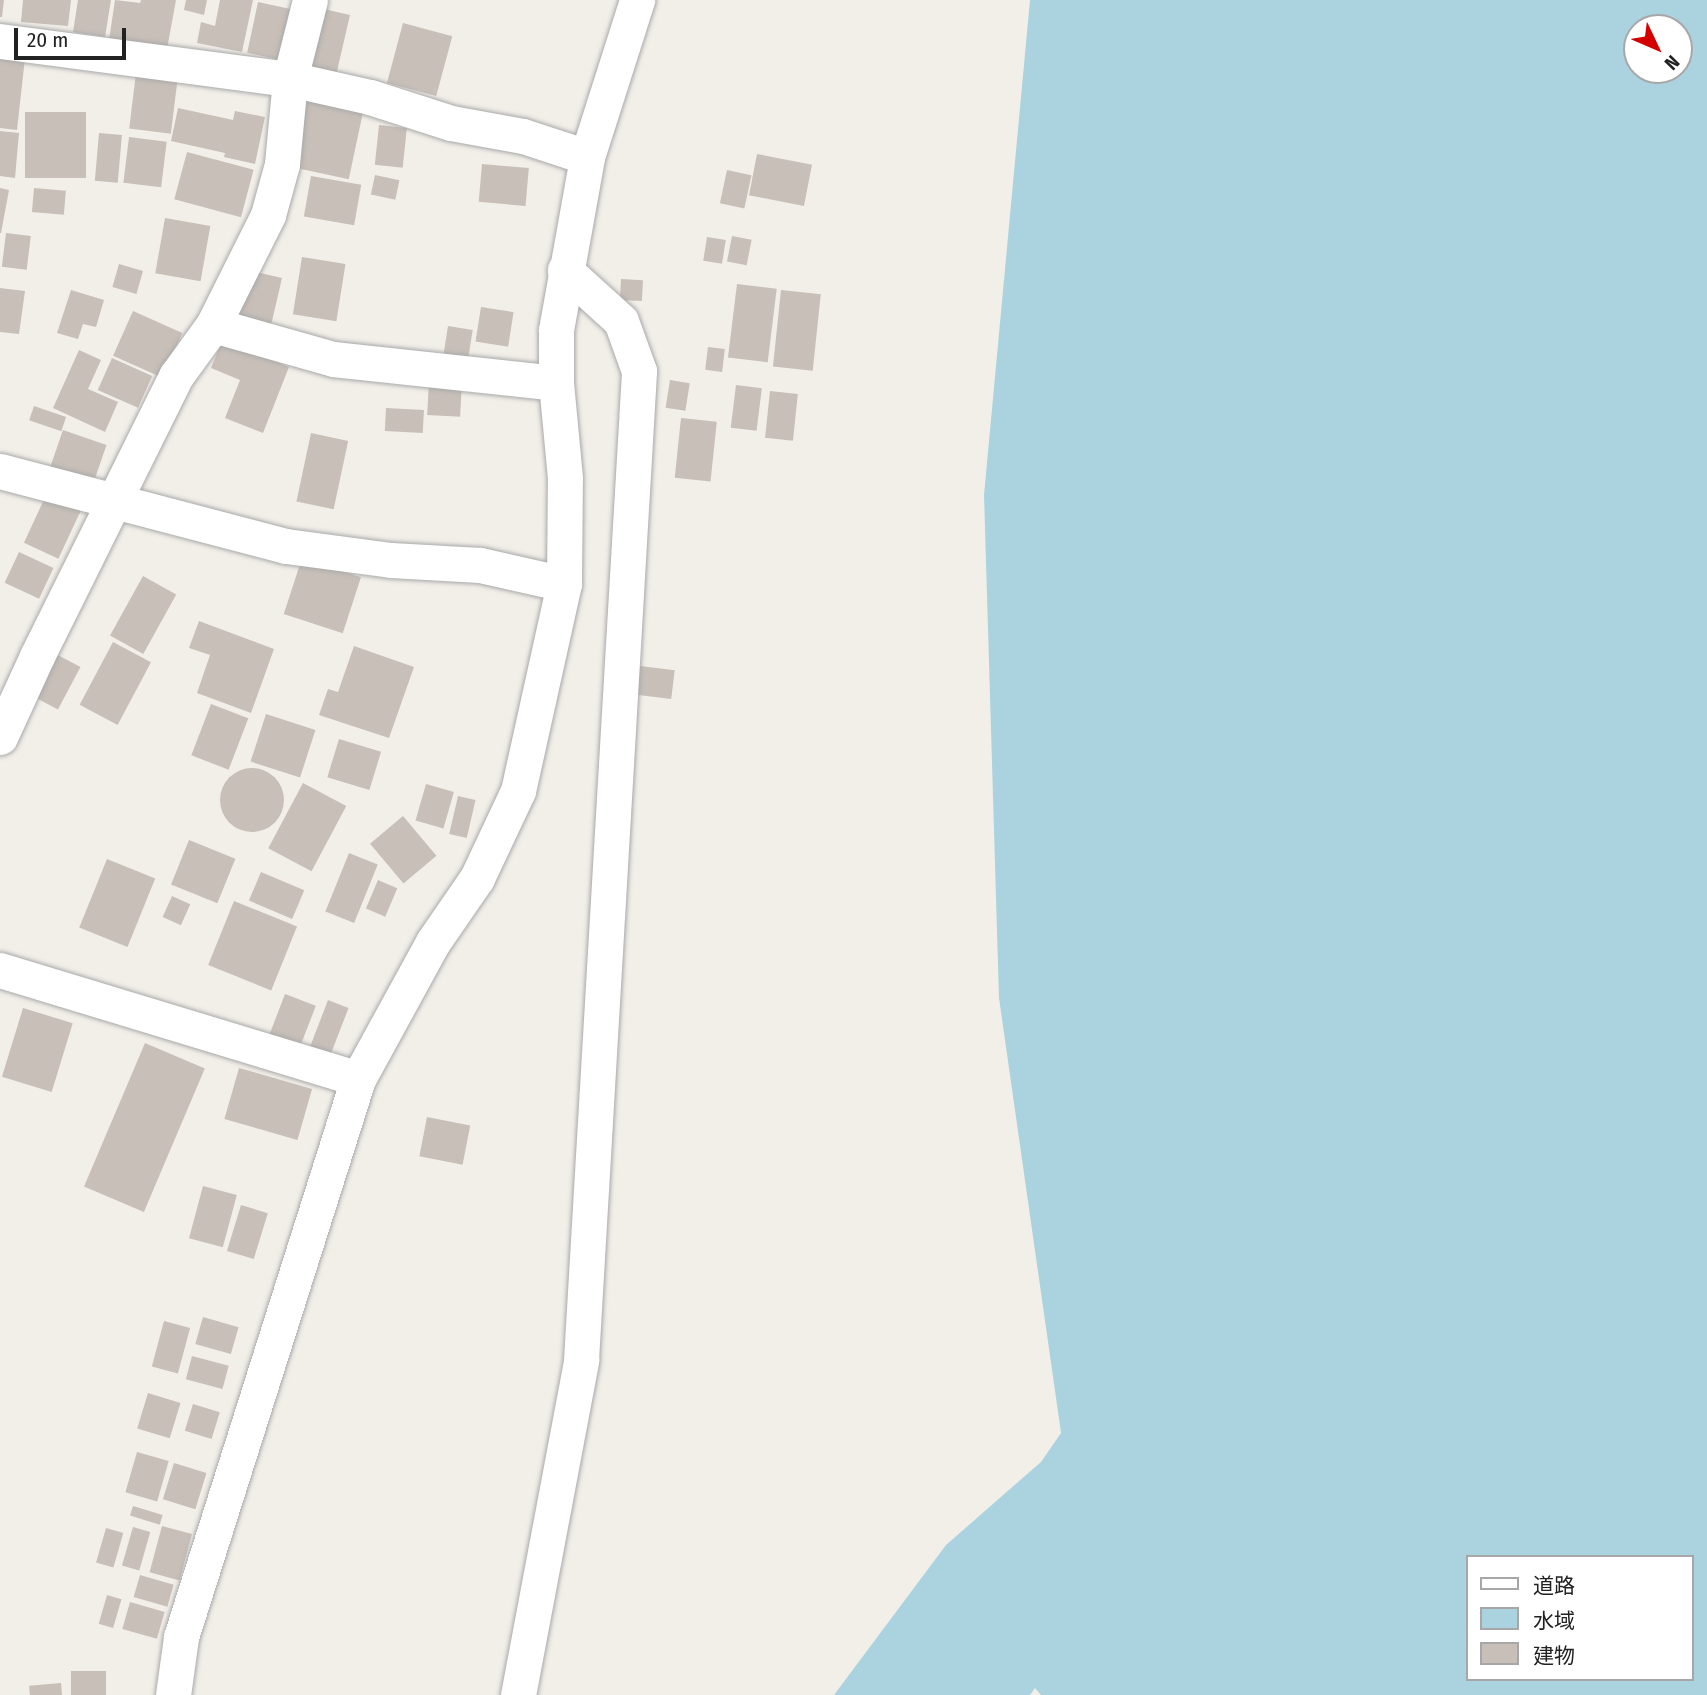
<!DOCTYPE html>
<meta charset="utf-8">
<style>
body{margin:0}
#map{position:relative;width:1707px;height:1695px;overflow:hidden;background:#f2efe9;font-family:"Fira Sans Condensed","Noto Sans JP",sans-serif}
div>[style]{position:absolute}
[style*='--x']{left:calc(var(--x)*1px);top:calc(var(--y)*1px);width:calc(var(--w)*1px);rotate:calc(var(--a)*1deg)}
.water>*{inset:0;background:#aad3df}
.building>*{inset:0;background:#c7bfb8;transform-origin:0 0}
.round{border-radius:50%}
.roads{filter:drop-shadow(0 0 2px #a9a9a9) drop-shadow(0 0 2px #a9a9a9)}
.minor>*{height:35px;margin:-17.5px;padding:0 17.5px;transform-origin:17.5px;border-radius:17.5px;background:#fff}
span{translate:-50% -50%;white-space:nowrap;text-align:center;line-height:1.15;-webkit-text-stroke:6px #fff;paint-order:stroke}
.legend{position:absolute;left:1466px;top:1555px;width:228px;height:126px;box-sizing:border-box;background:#fff;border:2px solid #a7a7a7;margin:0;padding:9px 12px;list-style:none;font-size:21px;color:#222}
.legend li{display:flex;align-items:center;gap:14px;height:35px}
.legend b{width:35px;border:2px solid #a7a7a7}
.north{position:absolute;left:1623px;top:14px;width:70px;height:70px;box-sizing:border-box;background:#fff;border:2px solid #a7a7a7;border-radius:50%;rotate:134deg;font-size:19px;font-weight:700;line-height:28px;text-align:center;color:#222}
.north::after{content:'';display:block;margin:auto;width:24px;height:32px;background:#d40000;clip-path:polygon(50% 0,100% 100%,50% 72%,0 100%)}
.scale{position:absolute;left:14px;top:28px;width:112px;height:32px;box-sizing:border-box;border:4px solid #222;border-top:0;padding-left:9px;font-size:21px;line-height:24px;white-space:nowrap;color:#222;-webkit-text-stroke:5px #fff;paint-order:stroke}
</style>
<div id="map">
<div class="water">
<div style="clip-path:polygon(evenodd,1030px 0,1707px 0,1707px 1695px,1041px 1695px,1035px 1688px,1030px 1695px,834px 1695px,946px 1545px,1041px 1462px,1061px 1433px,999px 998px,984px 495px,1030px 0,1637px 28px,1679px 28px,1679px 70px,1637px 70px,1637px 28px,1030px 0,1467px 1557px,1691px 1557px,1691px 1679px,1467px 1679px,1467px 1557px)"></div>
</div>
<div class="building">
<div style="clip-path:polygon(0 0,4px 0,2px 17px,0 17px)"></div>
<div style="clip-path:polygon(23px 0,71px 0,68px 26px,21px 22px)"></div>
<div style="clip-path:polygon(78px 0,111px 0,105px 37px,73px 32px)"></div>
<div style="clip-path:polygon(115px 0,140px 3px,141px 0,176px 0,167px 49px,109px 40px)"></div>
<div style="clip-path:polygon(186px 0,207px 0,204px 15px,184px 10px)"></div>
<div style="clip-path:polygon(220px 0,253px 0,242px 52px,197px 43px,201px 22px,215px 26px)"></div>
<div style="left:258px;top:2px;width:38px;height:52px;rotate:12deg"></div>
<div style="left:311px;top:6px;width:40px;height:61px;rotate:13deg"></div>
<div style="left:403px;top:23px;width:51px;height:62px;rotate:15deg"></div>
<div style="clip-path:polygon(0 46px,26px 49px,17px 130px,0 128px)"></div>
<div style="left:137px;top:65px;width:42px;height:64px;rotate:7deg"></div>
<div style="left:309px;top:92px;width:57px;height:77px;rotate:12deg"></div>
<div style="clip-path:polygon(178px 108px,233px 120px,235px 111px,265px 117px,255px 164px,224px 157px,225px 153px,171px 141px)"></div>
<div style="left:25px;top:112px;width:61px;height:66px"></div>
<div style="left:379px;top:125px;width:28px;height:40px;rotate:6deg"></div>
<div style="clip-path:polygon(0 131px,19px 133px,15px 178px,0 176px)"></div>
<div style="left:99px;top:133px;width:23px;height:48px;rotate:5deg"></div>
<div style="left:129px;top:137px;width:38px;height:46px;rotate:7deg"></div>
<div style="left:187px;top:152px;width:69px;height:49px;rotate:15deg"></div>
<div style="left:757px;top:154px;width:56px;height:42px;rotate:11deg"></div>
<div style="left:482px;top:164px;width:47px;height:38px;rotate:5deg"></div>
<div style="left:727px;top:170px;width:25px;height:34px;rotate:12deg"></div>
<div style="left:375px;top:175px;width:25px;height:20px;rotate:12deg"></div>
<div style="left:311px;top:176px;width:51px;height:41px;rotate:10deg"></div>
<div style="clip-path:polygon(0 188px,9px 190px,1px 233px,0 233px)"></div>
<div style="left:34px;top:188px;width:32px;height:24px;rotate:5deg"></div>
<div style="left:165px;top:218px;width:46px;height:56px;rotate:10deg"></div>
<div style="left:6px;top:233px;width:25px;height:34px;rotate:7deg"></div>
<div style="left:732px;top:236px;width:20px;height:26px;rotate:11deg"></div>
<div style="left:707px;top:237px;width:19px;height:24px;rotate:9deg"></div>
<div style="left:302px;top:257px;width:44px;height:58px;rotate:9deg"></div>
<div style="left:119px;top:264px;width:25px;height:24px;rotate:16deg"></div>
<div style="left:243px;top:269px;width:40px;height:51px;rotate:13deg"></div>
<div style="left:621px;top:279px;width:22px;height:21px;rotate:3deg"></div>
<div style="left:737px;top:284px;width:40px;height:74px;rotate:7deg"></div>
<div style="clip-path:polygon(0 288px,25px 291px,19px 334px,0 332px)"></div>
<div style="clip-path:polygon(71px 290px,104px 300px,96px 327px,83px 324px,78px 339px,57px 333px)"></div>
<div style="left:781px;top:290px;width:40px;height:77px;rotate:6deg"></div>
<div style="left:481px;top:307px;width:33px;height:35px;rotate:9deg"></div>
<div style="left:133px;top:311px;width:54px;height:49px;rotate:24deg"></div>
<div style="left:448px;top:326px;width:25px;height:32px;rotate:9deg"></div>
<div style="clip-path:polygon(222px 341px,289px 367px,263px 433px,225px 418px,240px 380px,211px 368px)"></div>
<div style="left:708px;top:347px;width:17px;height:23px;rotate:7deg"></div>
<div style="clip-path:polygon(79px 350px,101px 360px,88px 389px,118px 402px,105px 432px,53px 408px)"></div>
<div style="left:112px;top:358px;width:44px;height:35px;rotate:24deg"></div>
<div style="left:429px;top:380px;width:33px;height:35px;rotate:3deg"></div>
<div style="left:670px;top:380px;width:20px;height:28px;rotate:9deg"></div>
<div style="left:736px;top:385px;width:26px;height:43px;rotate:7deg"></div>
<div style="left:770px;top:391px;width:28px;height:47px;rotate:6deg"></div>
<div style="left:34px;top:406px;width:34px;height:15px;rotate:19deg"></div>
<div style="left:386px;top:408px;width:38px;height:23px;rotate:3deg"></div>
<div style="left:681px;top:418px;width:36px;height:60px;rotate:6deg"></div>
<div style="left:63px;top:430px;width:46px;height:46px;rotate:19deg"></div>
<div style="left:311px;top:433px;width:38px;height:70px;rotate:12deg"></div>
<div style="left:48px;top:491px;width:38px;height:57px;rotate:25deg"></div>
<div style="left:19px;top:552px;width:38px;height:34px;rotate:25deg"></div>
<div style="left:302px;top:558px;width:62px;height:59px;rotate:18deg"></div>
<div style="left:143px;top:576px;width:38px;height:68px;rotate:29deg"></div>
<div style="clip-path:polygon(199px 621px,274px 649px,251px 713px,197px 693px,210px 655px,189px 648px)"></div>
<div style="left:113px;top:642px;width:43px;height:71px;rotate:28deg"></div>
<div style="clip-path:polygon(354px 646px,414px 667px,389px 738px,319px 715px,328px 689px,338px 692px)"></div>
<div style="left:54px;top:653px;width:30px;height:48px;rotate:28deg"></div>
<div style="left:640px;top:666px;width:35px;height:29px;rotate:7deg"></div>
<div style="left:211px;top:704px;width:40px;height:55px;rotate:21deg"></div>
<div style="left:266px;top:714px;width:52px;height:50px;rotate:18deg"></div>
<div style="left:339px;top:739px;width:44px;height:40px;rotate:17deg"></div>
<div class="round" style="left:220px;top:768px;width:64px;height:64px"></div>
<div style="left:303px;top:783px;width:49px;height:74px;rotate:28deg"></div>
<div style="left:426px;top:784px;width:29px;height:38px;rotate:16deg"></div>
<div style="left:458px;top:796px;width:18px;height:39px;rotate:13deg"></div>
<div style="left:403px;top:816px;width:52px;height:43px;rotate:50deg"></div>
<div style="left:189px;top:840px;width:50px;height:48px;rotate:22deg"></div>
<div style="left:349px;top:853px;width:31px;height:63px;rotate:22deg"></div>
<div style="left:107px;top:859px;width:52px;height:74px;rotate:22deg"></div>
<div style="left:261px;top:872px;width:47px;height:31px;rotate:23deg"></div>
<div style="left:378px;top:880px;width:21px;height:31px;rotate:23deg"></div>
<div style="left:172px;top:896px;width:20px;height:23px;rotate:24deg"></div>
<div style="left:234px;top:901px;width:68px;height:69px;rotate:22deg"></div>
<div style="left:285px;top:994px;width:33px;height:45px;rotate:21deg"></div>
<div style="left:328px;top:1000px;width:22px;height:54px;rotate:21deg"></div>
<div style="left:23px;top:1008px;width:52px;height:72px;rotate:17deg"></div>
<div style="left:145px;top:1043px;width:65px;height:156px;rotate:23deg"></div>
<div style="left:239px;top:1068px;width:76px;height:53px;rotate:16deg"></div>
<div style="left:427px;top:1117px;width:44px;height:40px;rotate:11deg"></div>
<div style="left:203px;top:1186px;width:35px;height:54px;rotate:15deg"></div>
<div style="left:241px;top:1205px;width:28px;height:48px;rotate:17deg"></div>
<div style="left:203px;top:1317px;width:37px;height:28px;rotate:16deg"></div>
<div style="left:164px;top:1321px;width:27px;height:47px;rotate:15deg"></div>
<div style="left:192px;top:1356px;width:38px;height:24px;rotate:15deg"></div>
<div style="left:148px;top:1393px;width:34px;height:37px;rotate:17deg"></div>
<div style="left:193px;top:1404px;width:28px;height:28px;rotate:17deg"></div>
<div style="left:137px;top:1452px;width:33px;height:42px;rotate:16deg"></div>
<div style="left:174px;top:1463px;width:34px;height:38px;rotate:17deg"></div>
<div style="left:133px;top:1506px;width:31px;height:10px;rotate:17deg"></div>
<div style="left:162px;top:1526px;width:31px;height:48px;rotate:15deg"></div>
<div style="left:133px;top:1527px;width:18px;height:40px;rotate:16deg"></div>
<div style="left:106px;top:1528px;width:18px;height:36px;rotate:16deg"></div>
<div style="left:140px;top:1575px;width:35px;height:23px;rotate:16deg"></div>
<div style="left:107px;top:1595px;width:15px;height:30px;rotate:16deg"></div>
<div style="left:130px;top:1602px;width:36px;height:28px;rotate:16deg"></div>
<div style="left:71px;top:1671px;width:35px;height:24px"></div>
<div style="left:61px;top:1683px;width:12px;height:32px;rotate:85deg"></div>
</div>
<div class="roads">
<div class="minor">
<div style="--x:0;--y:41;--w:292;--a:7.5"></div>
<div style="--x:290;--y:79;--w:82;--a:12.7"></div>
<div style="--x:370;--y:97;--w:85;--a:17.8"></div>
<div style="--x:451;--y:123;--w:73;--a:10.2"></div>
<div style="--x:523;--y:136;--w:67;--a:18.2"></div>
<div style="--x:213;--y:325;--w:125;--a:15.8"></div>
<div style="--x:333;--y:359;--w:224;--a:6.1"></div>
<div style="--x:0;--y:471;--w:296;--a:14.7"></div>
<div style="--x:286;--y:546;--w:106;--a:7.6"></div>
<div style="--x:391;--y:560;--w:89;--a:3.2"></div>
<div style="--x:480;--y:565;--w:86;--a:12.7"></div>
<div style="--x:0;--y:737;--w:89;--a:-65.4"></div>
<div style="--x:37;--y:656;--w:313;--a:-63.6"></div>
<div style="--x:176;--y:376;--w:63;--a:-54"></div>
<div style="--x:213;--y:325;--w:123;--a:-63.4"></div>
<div style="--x:268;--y:215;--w:53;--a:-74.6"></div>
<div style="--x:282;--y:164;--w:85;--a:-84.6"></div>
<div style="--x:290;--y:79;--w:81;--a:-75.8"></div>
<div style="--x:0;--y:970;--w:374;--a:16.9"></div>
<div style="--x:173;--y:1695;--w:59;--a:-82.1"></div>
<div style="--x:181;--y:1637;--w:585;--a:-72.4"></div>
<div style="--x:358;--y:1079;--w:156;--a:-61.3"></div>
<div style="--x:433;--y:942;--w:78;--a:-55.5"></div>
<div style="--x:477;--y:878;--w:96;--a:-64.8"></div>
<div style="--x:518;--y:791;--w:212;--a:-77.5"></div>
<div style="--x:564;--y:584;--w:106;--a:-89.5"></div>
<div style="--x:565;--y:478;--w:95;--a:-95.4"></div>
<div style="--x:556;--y:383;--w:53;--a:-90"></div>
<div style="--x:556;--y:330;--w:176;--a:-79.8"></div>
<div style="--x:587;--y:157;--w:165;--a:-72.3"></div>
<div style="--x:518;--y:1695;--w:341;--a:-79.3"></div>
<div style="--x:581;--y:1360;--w:991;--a:-86.64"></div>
<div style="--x:639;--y:371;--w:53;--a:-109.8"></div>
<div style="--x:621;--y:321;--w:76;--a:-137.7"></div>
</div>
</div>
<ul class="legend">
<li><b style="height:9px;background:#fff"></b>道路</li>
<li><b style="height:19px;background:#aad3df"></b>水域</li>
<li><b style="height:19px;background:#c7bfb8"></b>建物</li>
</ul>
<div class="north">N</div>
<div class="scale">20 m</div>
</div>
